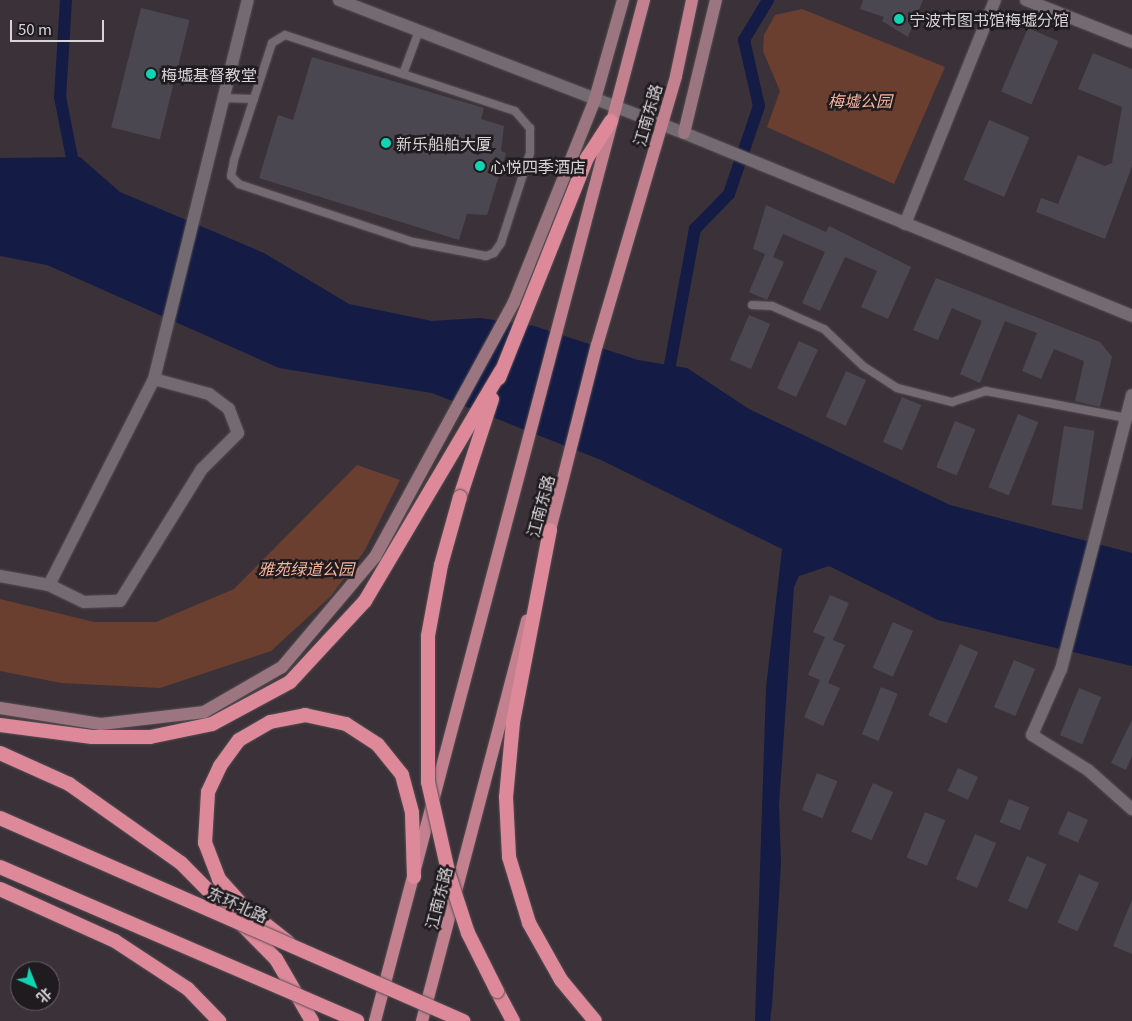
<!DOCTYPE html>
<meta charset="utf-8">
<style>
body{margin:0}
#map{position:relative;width:1132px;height:1021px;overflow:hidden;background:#3a3238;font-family:Georgia,"Noto Sans SC",serif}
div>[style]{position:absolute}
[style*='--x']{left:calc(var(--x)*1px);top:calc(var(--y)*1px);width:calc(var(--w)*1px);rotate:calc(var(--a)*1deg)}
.green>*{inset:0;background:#6b3f2f}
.water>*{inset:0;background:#141b44}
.canal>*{height:12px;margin:-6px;padding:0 6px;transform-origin:6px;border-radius:6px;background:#141b44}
.building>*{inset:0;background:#4b4750;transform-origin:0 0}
.roads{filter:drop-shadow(0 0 1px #544e53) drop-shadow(0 0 1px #544e53)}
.service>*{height:8px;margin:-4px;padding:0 4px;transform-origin:4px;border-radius:4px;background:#746a71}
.minor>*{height:12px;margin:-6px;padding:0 6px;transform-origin:6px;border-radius:6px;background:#746a71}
.tertiary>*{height:12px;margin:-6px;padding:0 6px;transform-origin:6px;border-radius:6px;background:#746a71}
.secondary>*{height:12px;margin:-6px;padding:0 6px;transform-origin:6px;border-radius:6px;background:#9b7680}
.primary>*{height:12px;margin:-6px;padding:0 6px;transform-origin:6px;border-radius:6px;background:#c38190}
.trunk>*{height:14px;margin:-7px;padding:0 7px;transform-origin:7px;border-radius:7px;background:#dd899a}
.bridges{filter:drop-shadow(0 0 1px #544e53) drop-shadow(0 0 1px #544e53)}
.trunk-bridge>*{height:14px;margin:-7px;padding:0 7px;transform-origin:7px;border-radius:7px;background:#dd899a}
.dots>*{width:14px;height:14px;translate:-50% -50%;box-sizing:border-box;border:2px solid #1f1b1e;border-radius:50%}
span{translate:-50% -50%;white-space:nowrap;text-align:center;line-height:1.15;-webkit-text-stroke:5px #1f1b1e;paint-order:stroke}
.poi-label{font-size:16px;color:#d8d3d7}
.left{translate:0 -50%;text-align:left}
.park-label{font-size:16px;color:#f8b49c;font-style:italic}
.street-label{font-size:16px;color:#d8d3d7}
.north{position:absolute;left:10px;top:961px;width:50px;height:50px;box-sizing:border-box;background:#1f1b1e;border:1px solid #696568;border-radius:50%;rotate:136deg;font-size:14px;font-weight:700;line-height:20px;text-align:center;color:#d8d3d7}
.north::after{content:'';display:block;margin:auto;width:18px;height:22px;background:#10d5b4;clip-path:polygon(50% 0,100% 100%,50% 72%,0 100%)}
.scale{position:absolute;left:10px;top:20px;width:94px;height:22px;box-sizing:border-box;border:2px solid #d8d3d7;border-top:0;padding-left:6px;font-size:15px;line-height:18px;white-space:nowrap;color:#d8d3d7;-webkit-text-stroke:4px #1f1b1e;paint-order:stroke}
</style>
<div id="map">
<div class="green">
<div style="clip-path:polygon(802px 9px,945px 67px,894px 184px,767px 127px,780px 91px,763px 51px,764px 35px,775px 15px)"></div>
<div style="clip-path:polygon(357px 465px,400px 480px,365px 550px,331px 596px,271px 651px,160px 688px,61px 683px,0 671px,0 599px,94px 622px,156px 622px,234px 589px)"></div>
</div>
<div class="water">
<div style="clip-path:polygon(80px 157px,120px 192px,264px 253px,349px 304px,432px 321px,480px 318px,534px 326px,638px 360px,687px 368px,749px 409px,950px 505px,1132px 553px,1132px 666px,938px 620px,829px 566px,799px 576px,794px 587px,779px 805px,781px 864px,772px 1006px,770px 1021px,755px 1021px,766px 688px,782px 549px,601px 460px,432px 393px,279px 368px,47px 265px,0 256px,0 158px)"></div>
</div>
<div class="canal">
<div style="--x:66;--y:0;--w:97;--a:93.5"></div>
<div style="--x:60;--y:97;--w:77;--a:78.8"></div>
<div style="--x:667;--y:381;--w:155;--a:-79.6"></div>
<div style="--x:695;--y:229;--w:49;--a:-45.8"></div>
<div style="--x:729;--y:194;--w:93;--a:-71.2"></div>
<div style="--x:759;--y:106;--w:68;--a:-102.8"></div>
<div style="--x:744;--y:40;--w:47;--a:-59"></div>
</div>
<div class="building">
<div style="clip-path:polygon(863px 0,923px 0,908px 37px,882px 21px,884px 17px,860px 9px)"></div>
<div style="left:141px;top:8px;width:50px;height:123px;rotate:14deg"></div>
<div style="left:1028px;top:28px;width:33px;height:69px;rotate:23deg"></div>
<div style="clip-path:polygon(1093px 53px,1132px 69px,1132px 166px,1105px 239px,1036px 212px,1041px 198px,1058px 204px,1078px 155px,1105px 166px,1112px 163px,1122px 107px,1078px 89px)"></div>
<div style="clip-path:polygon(312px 57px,484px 108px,481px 119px,504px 126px,501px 151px,506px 153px,487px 215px,467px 214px,459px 240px,259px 178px,278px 115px,293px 120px)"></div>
<div style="left:989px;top:120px;width:44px;height:65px;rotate:23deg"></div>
<div style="clip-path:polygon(766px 205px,826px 232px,829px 226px,911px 267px,888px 319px,861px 307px,877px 271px,845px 257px,820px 311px,802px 303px,825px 252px,783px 234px,773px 257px,784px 262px,767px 300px,749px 292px,765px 254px,753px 249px)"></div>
<div style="clip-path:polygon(936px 278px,1100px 342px,1112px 357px,1100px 407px,1075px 401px,1084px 361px,1054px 349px,1041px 379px,1022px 371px,1037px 333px,1005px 321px,980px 383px,960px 374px,982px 321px,952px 308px,938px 340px,913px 330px)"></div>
<div style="left:749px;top:315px;width:23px;height:49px;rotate:23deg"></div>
<div style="left:799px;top:341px;width:21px;height:52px;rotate:25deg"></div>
<div style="left:846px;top:371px;width:22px;height:50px;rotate:24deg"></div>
<div style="left:902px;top:397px;width:21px;height:49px;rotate:23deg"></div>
<div style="left:1018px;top:414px;width:22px;height:79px;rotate:22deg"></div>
<div style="left:955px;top:421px;width:22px;height:50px;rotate:22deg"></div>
<div style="left:1064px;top:426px;width:31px;height:80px;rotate:9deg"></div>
<div style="clip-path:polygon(830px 595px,849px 603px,833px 640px,845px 645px,828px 683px,840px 688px,823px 726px,804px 717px,820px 680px,808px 675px,825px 637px,813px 632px)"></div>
<div style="left:893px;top:622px;width:22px;height:50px;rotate:24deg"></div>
<div style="left:960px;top:644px;width:20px;height:78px;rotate:24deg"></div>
<div style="left:1014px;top:660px;width:23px;height:51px;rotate:23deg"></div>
<div style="left:881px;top:687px;width:18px;height:51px;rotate:22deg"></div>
<div style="left:1079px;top:688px;width:24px;height:51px;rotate:22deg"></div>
<div style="clip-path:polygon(1132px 720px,1132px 756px,1126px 770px,1111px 763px)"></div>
<div style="left:958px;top:768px;width:22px;height:25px;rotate:24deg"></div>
<div style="left:817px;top:773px;width:22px;height:40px;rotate:22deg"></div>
<div style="left:873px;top:783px;width:22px;height:53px;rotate:24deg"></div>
<div style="left:1009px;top:799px;width:22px;height:25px;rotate:22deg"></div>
<div style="left:1068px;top:811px;width:22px;height:25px;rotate:24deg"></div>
<div style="left:925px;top:812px;width:22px;height:49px;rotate:22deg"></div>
<div style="left:975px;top:834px;width:23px;height:49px;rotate:23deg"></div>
<div style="left:1027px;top:856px;width:21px;height:49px;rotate:23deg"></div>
<div style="left:1079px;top:874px;width:22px;height:53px;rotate:24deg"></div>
<div style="clip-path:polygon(1132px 900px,1132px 954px,1113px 946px)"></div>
</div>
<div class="roads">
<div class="service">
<div style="--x:285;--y:35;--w:242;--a:18.3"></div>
<div style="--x:515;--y:111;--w:23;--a:49"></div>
<div style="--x:530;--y:128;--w:25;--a:90"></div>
<div style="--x:530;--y:153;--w:95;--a:107.9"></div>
<div style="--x:501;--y:243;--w:12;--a:125"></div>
<div style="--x:494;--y:253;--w:9;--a:159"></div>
<div style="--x:486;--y:256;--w:74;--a:-169.1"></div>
<div style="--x:413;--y:242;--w:183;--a:-161.6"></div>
<div style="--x:239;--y:184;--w:11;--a:-135"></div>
<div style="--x:231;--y:176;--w:16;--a:-79"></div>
<div style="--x:234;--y:160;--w:123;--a:-72"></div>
<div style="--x:272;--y:43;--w:15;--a:-32"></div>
<div style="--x:403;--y:74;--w:46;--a:-69.6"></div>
<div style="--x:223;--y:98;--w:31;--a:2"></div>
<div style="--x:752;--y:305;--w:20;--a:3"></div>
<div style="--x:772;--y:306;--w:57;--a:23.9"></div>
<div style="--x:824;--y:329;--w:54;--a:43.5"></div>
<div style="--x:863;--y:366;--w:40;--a:32.9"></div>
<div style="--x:897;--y:388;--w:57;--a:14.3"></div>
<div style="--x:952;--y:402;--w:36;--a:-18"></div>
<div style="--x:986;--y:391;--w:143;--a:10.9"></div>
</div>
<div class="minor">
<div style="--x:1026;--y:0;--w:114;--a:21.6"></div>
<div style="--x:684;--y:133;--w:484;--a:22.2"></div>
<div style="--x:905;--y:224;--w:241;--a:-68.1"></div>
<div style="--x:1132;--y:395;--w:283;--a:104.5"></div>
<div style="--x:1061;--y:669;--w:72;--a:113.7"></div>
<div style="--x:1032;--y:735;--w:66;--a:32"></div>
<div style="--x:1088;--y:770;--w:59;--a:41.6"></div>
<div style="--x:0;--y:576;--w:50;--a:10.4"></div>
<div style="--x:49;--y:585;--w:231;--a:-63"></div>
<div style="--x:154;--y:379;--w:390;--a:-76.1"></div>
<div style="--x:49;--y:585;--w:39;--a:26"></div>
<div style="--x:84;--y:602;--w:36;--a:-2"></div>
<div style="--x:120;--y:601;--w:155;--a:-58.2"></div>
<div style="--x:202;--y:469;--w:51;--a:-45"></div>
<div style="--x:238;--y:433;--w:26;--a:-111"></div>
<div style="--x:229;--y:409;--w:25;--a:-143"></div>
<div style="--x:209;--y:394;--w:57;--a:-164.7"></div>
</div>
<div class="tertiary">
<div style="--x:339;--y:0;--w:370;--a:21.1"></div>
</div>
<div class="secondary">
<div style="--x:684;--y:133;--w:137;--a:-76.5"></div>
<div style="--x:0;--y:708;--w:102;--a:9"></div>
<div style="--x:101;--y:724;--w:104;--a:-6.6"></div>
<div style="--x:204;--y:712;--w:90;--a:-30"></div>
<div style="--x:282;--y:667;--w:144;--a:-49.8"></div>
<div style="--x:375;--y:557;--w:290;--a:-61.4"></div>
<div style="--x:514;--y:302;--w:219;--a:-68.2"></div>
<div style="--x:595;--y:99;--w:103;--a:-74.2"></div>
</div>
<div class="primary">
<div style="--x:548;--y:538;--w:199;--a:-75.8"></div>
<div style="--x:597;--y:345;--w:280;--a:-73.6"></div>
<div style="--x:676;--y:76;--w:78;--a:-78.1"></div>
<div style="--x:375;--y:1021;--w:1056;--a:-75.24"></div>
<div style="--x:422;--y:1021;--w:414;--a:-75.3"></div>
</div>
<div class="trunk">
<div style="--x:499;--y:378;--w:237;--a:-68.2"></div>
<div style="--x:587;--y:158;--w:44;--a:-57"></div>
<div style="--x:460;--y:497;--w:103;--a:-71.9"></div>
<div style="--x:550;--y:530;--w:196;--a:100.9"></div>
<div style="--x:513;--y:722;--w:75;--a:95.3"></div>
<div style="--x:506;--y:797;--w:60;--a:87.1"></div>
<div style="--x:509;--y:857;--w:69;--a:73.1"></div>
<div style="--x:529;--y:923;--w:65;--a:60.7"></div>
<div style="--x:561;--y:980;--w:53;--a:50.3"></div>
<div style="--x:0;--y:725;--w:93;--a:7.4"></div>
<div style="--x:92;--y:737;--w:58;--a:0"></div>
<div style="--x:150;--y:737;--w:63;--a:-11.8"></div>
<div style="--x:212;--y:724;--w:89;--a:-28.3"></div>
<div style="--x:290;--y:682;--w:110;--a:-47.2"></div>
<div style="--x:365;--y:601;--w:267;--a:-59.4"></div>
<div style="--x:0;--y:753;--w:76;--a:24.2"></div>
<div style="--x:69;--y:784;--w:137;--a:35.2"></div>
<div style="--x:181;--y:863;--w:135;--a:45.3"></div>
<div style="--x:276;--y:959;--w:72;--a:59.9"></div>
<div style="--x:0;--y:889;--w:126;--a:24.3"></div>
<div style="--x:115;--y:941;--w:87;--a:33.3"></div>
<div style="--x:188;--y:989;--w:45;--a:45.9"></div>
<div style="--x:288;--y:942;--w:55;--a:-141.7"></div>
<div style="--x:245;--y:908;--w:39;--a:-132"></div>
<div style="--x:219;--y:879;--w:39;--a:-111"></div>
<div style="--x:205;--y:843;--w:51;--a:-86.6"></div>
<div style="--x:208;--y:792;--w:29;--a:-65"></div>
<div style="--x:220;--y:766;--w:32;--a:-54"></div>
<div style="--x:239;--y:740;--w:36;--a:-30"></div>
<div style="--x:270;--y:722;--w:36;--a:-11"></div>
<div style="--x:305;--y:715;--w:42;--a:12.4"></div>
<div style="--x:346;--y:724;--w:38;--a:33"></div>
<div style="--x:378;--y:745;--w:38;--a:51"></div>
<div style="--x:402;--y:775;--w:39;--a:75"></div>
<div style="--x:412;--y:813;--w:64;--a:88.2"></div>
<div style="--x:497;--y:991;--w:34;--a:62"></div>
</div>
</div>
<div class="bridges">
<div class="trunk-bridge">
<div style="--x:460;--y:497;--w:71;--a:105.6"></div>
<div style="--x:441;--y:565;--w:72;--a:100.4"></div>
<div style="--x:428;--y:636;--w:146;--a:90"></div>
<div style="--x:428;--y:782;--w:95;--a:77.3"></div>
<div style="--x:449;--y:875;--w:61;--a:71.9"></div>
<div style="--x:468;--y:933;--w:65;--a:63.4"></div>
<div style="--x:0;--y:818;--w:506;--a:23.67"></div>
<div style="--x:0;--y:867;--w:389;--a:23.3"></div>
</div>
</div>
<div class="dots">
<div style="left:899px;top:19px;background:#10d5b4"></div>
<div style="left:151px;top:74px;background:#10d5b4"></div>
<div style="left:386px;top:143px;background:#10d5b4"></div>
<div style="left:480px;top:166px;background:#10d5b4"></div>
</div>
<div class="poi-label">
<span class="left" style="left:909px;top:19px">宁波市图书馆梅墟分馆</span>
<span class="left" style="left:161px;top:74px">梅墟基督教堂</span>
<span class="left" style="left:396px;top:143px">新乐船舶大厦</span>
<span class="left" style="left:490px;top:166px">心悦四季酒店</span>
</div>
<div class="park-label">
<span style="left:860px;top:100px">梅墟公园</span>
<span style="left:306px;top:568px">雅苑绿道公园</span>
</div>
<div class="street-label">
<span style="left:647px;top:115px;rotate:-74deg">江南东路</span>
<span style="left:540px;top:506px;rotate:-75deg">江南东路</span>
<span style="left:438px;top:898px;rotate:-76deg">江南东路</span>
<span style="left:238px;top:904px;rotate:24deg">东环北路</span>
</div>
<div class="north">北</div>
<div class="scale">50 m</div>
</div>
